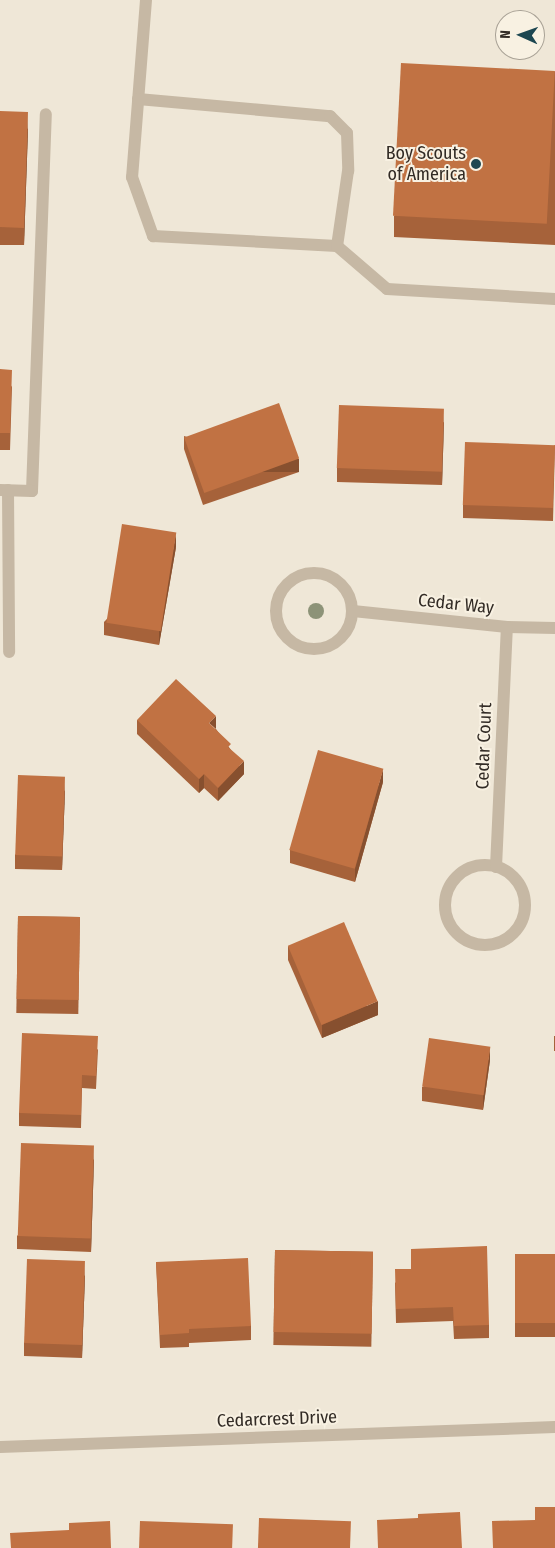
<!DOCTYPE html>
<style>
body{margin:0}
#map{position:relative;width:555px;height:1548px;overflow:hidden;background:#efe7d7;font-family:"Fira Sans Condensed",sans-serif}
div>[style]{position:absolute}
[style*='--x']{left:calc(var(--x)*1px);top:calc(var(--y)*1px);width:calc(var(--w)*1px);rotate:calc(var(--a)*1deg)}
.service>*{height:12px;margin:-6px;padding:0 6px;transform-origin:6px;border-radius:6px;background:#c6b8a4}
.minor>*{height:12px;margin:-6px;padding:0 6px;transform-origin:6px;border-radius:6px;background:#c6b8a4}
.minor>.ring{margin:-6px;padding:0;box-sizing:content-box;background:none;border:12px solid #c6b8a4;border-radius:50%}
.trees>*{width:16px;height:16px;margin:-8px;border-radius:50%;background:#8d9378}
.wall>*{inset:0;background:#a6623a;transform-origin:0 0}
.shaded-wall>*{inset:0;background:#87502f;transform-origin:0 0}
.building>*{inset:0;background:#c17243;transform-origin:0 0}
.dots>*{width:14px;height:14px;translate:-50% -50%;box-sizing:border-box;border:2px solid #f8f1e2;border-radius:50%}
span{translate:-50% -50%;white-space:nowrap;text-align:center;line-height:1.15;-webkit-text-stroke:4px #f8f1e2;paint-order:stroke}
.poi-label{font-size:18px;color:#322b25}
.right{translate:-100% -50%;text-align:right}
.street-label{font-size:18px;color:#322b25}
.north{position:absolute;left:495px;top:10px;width:50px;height:50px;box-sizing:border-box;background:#f8f1e2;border:1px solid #a9a296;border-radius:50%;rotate:272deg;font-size:14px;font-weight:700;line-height:20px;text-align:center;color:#322b25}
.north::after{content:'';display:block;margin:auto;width:18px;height:22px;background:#1d4751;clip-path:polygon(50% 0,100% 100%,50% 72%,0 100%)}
</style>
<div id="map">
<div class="service">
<div style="--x:146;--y:0;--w:178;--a:94.5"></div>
<div style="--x:132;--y:177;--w:63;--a:70.4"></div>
<div style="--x:153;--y:236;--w:184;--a:3.1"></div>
<div style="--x:337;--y:246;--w:66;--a:40.7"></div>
<div style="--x:387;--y:289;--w:168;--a:3.4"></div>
<div style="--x:138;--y:99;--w:193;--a:5.1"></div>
<div style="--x:330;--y:116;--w:24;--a:45"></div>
<div style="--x:347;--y:133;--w:38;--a:88"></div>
<div style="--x:348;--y:171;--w:76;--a:98.3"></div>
<div style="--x:8;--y:490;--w:162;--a:89.6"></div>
<div style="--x:32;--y:491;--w:377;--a:-87.9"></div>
</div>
<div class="minor">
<div style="--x:0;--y:490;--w:32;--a:2"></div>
<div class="ring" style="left:276px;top:573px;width:64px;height:64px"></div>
<div style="--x:353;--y:611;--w:155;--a:5.9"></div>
<div style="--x:507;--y:627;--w:48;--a:1.2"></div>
<div class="ring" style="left:445px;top:865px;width:68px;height:68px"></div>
<div style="--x:496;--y:867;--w:240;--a:-87.4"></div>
<div style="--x:0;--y:1447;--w:555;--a:-2.06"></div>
</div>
<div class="trees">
<div style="left:316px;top:611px"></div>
</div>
<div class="wall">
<div style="clip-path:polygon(555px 71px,555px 245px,394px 237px,394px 216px)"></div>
<div style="clip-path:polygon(0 111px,28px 129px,24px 245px,0 245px)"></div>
<div style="clip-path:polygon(0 369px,12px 387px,10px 450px,0 450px)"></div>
<div style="clip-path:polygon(444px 422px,442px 485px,337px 482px,337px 468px)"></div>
<div style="clip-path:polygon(184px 436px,299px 472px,203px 505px,184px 449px)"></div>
<div style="clip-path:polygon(555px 445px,553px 521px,463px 518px,463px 505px)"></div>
<div style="clip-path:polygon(176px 547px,159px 645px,104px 635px,104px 622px)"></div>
<div style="clip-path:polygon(137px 720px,216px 729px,231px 750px,244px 774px,218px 801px,204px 788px,199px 793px,137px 734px)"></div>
<div style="clip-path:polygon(383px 782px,355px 882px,290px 863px,290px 850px)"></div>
<div style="clip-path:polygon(65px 790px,62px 870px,15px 869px,15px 855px)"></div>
<div style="left:18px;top:916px;width:62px;height:97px;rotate:1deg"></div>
<div style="clip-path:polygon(288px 946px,378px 1015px,322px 1038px,288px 960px)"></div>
<div style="left:555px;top:1036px;width:15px;height:1px;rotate:90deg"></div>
<div style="clip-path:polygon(98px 1049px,96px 1089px,82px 1088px,81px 1128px,19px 1126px,19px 1113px)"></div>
<div style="clip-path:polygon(490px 1060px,483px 1110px,422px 1101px,422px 1087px)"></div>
<div style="clip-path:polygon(94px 1159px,91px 1252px,17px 1249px,17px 1236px)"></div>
<div style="left:275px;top:1250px;width:98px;height:95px;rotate:1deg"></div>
<div style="left:555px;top:1254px;width:83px;height:40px;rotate:90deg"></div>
<div style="clip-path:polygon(156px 1262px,251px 1326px,251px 1340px,189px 1343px,189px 1347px,160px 1348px)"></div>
<div style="clip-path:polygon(411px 1269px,489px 1325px,489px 1338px,454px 1339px,453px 1321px,396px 1323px,395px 1283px)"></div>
<div style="clip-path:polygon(85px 1275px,82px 1358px,24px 1356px,24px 1343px)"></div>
</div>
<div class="shaded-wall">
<div style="clip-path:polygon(28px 112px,28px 129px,24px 245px,24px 228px)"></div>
<div style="clip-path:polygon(444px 409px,444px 422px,442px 485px,442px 472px)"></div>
<div style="left:299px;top:459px;width:13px;height:102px;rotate:90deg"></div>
<div style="clip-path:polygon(176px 533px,176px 547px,159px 645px,159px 631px)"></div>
<div style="clip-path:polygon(216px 716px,216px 729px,209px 723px)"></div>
<div style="clip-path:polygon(244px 761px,244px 774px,218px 801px,218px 788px)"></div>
<div style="clip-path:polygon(383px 769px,383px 782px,355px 882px,355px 869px)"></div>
<div style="clip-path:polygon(204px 774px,204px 788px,199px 793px,199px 779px)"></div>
<div style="clip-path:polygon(65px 777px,65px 790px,62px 870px,62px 857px)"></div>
<div style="clip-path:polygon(378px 1001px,378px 1015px,322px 1038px,322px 1025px)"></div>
<div style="clip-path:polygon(490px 1047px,490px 1060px,483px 1110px,483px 1096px)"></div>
<div style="clip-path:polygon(94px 1145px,94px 1159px,91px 1252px,91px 1238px)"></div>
<div style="clip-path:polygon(85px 1261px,85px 1275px,82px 1358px,82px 1345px)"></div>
</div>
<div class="building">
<div style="left:401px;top:63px;width:154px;height:153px;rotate:3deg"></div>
<div style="clip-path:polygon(0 111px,28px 112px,24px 228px,0 227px)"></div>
<div style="clip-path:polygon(0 369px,12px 370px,10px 433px,0 433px)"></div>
<div style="left:279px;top:403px;width:59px;height:101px;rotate:70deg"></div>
<div style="left:339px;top:405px;width:105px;height:63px;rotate:2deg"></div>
<div style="left:465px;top:442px;width:90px;height:63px;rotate:2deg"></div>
<div style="left:122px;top:524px;width:55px;height:100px;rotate:9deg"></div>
<div style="clip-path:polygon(176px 679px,216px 716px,209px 723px,231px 744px,228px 747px,244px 761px,218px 788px,204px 774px,199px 779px,137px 720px)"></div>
<div style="left:318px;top:750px;width:68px;height:104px;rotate:16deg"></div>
<div style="left:18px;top:775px;width:47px;height:80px;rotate:2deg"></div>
<div style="left:18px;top:916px;width:62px;height:83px;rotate:1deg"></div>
<div style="left:344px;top:922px;width:86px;height:61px;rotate:67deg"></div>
<div style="clip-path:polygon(22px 1033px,98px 1036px,96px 1076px,82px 1075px,81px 1115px,19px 1113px)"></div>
<div style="left:429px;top:1038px;width:62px;height:49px;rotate:8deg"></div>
<div style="left:21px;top:1143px;width:73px;height:93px;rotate:2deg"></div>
<div style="clip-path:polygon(487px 1246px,489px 1325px,454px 1326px,453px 1307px,396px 1309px,395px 1269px,411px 1269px,411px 1249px)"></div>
<div style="left:275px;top:1250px;width:98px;height:82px;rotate:1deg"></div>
<div style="left:555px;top:1254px;width:69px;height:40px;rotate:90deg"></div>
<div style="clip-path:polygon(248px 1258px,251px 1326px,189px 1329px,189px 1333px,160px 1335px,156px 1262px)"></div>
<div style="left:27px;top:1259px;width:58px;height:84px;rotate:2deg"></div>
<div style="clip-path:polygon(535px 1507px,555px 1507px,555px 1548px,493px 1548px,492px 1521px,535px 1520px)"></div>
<div style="clip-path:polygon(460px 1512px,462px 1548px,378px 1548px,377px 1520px,418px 1518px,418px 1514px)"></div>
<div style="left:259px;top:1518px;width:92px;height:30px;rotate:2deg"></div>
<div style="clip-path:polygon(110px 1521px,111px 1548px,11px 1548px,10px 1533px,69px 1530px,69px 1523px)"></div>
<div style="left:140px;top:1521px;width:93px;height:27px;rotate:2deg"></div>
</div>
<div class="dots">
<div style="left:476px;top:164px;background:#1d4751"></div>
</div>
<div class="poi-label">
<span class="right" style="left:466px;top:164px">Boy Scouts<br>of America</span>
</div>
<div class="street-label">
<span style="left:456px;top:604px;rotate:6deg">Cedar Way</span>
<span style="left:484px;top:746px;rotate:-88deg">Cedar Court</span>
<span style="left:277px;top:1419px;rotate:-2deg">Cedarcrest Drive</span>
</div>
<div class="north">N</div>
</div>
